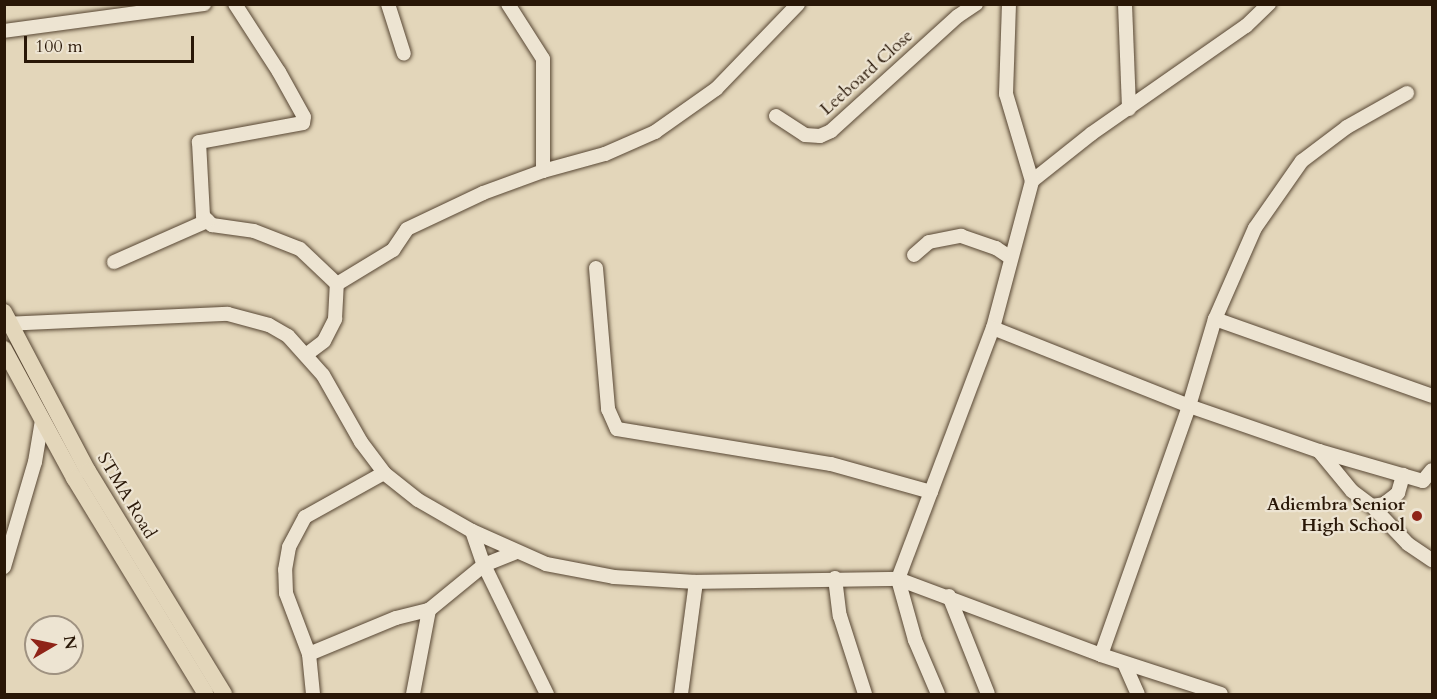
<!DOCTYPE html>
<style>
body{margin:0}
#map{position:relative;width:1437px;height:699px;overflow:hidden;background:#e3d6ba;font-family:Cardo,serif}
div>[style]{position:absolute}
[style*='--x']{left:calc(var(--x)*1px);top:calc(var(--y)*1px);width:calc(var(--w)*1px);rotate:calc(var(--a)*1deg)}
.roads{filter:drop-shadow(0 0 2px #584734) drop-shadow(0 0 2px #584734)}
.minor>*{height:14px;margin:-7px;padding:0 7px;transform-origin:7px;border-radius:7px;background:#ede4d2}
.major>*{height:16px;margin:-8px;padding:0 8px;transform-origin:8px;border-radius:8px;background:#e3d6ba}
.dots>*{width:16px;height:16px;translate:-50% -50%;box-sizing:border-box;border:3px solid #ede4d2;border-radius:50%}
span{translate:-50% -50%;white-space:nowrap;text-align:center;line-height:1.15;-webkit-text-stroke:4.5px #ede4d2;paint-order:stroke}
.street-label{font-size:18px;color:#291707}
.poi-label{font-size:18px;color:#291707;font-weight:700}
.right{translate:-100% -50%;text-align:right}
.frame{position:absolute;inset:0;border:6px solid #291707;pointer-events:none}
.north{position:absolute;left:24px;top:615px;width:60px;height:60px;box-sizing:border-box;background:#ede4d2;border:2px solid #9f9281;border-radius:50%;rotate:81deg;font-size:16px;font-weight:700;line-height:24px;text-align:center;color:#291707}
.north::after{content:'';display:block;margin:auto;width:21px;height:27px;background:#8f2418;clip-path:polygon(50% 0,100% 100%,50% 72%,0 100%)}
.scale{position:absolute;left:24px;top:36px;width:170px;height:27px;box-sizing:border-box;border:3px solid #291707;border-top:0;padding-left:8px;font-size:18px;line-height:21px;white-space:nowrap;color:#291707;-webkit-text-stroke:4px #ede4d2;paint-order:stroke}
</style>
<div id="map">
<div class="roads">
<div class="minor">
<div style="--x:235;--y:4;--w:81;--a:57.1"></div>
<div style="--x:279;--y:72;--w:51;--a:60.9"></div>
<div style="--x:304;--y:117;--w:6;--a:99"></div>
<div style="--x:303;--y:123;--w:106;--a:169.6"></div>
<div style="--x:199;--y:142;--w:74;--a:86.9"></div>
<div style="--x:203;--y:216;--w:13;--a:45"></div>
<div style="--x:212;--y:225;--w:42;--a:8.1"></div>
<div style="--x:254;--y:231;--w:49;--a:21.4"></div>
<div style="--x:300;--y:249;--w:51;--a:43.4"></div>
<div style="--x:388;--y:4;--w:52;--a:72.3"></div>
<div style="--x:508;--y:4;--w:65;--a:57.5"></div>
<div style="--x:543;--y:59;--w:112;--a:90"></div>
<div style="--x:543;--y:171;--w:64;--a:-15.3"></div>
<div style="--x:605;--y:154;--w:55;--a:-23.7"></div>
<div style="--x:655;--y:132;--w:75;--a:-35.2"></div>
<div style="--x:716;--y:89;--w:118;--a:-46"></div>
<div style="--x:1125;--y:4;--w:105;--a:87.8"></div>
<div style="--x:4;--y:31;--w:202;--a:-7.7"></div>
<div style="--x:776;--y:116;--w:35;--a:33"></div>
<div style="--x:805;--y:135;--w:15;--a:4"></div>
<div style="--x:820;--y:136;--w:12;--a:-24"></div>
<div style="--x:831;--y:131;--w:171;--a:-42.2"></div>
<div style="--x:958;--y:16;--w:22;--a:-34"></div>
<div style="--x:1032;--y:181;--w:75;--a:-38.5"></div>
<div style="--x:1091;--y:134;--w:189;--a:-34.9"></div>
<div style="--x:1246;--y:26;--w:32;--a:-44"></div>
<div style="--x:914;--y:255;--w:20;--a:-41"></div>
<div style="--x:929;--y:242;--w:33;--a:-11"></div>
<div style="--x:961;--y:236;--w:37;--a:19"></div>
<div style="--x:996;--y:248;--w:18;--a:34"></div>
<div style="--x:114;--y:262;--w:102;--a:-23.8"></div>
<div style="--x:596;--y:268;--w:142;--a:85.1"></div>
<div style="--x:608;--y:409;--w:22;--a:66"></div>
<div style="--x:617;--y:429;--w:217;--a:9.3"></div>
<div style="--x:831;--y:464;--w:104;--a:15.6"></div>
<div style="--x:1215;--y:319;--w:230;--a:19.5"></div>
<div style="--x:4;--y:324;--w:224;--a:-2.6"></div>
<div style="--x:228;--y:314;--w:42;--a:15"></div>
<div style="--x:269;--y:325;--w:22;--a:30"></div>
<div style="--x:288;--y:336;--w:52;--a:48.1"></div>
<div style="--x:323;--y:375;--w:77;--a:60.4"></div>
<div style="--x:361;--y:442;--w:39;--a:53"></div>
<div style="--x:384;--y:473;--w:43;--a:38.5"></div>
<div style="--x:418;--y:500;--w:62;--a:29.9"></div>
<div style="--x:472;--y:531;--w:81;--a:24"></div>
<div style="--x:546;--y:564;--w:69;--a:10.8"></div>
<div style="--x:614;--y:577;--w:82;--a:3.5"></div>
<div style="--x:696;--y:582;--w:202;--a:-0.9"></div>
<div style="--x:898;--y:579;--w:217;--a:20.5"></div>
<div style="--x:1101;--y:655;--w:126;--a:18"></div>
<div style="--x:993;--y:328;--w:152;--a:-75.1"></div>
<div style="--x:1032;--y:181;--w:91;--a:-106.6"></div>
<div style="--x:1006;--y:94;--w:90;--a:-88.1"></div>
<div style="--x:307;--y:354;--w:21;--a:-37"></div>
<div style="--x:324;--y:341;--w:25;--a:-63"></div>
<div style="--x:335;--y:319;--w:35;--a:-87"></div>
<div style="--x:337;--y:284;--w:66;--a:-31.3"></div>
<div style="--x:393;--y:250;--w:25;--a:-56"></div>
<div style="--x:407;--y:229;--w:84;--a:-25.3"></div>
<div style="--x:483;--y:193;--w:64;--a:-20.1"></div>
<div style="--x:1319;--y:451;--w:52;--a:50.5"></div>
<div style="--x:1352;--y:491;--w:25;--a:37"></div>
<div style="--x:1372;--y:506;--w:12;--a:-9"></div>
<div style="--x:1384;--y:504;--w:18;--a:-38"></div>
<div style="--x:1398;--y:493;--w:19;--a:-74"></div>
<div style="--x:1372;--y:506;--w:52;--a:46.5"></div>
<div style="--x:1408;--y:544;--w:29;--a:34"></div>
<div style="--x:472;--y:531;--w:36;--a:71"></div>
<div style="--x:484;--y:565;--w:144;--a:64"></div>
<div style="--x:4;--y:567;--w:109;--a:-73.6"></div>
<div style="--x:35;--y:462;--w:43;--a:-80.5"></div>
<div style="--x:835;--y:578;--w:38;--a:83"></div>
<div style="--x:840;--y:616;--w:82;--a:72.2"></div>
<div style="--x:949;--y:596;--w:105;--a:68.3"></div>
<div style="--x:309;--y:654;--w:94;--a:-22.5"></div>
<div style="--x:396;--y:618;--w:34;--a:-14"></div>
<div style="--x:1101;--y:655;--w:264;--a:-70.5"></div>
<div style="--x:1189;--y:406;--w:91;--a:-73.4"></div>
<div style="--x:1215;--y:319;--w:99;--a:-66.3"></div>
<div style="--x:1255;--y:228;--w:82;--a:-55"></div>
<div style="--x:1302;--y:161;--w:56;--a:-37.1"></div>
<div style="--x:1347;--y:127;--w:69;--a:-29.5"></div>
<div style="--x:1124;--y:663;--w:34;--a:66"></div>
<div style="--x:313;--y:694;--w:40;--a:-95.7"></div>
<div style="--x:309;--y:654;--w:65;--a:-110.7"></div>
<div style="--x:286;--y:593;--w:23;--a:-92"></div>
<div style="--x:285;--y:570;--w:23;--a:-80"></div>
<div style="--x:289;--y:547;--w:34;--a:-62"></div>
<div style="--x:305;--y:517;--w:90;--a:-29.1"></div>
<div style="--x:413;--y:694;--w:86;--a:-79.2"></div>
<div style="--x:429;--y:610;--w:71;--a:-39.3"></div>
<div style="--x:484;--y:565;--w:35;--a:-22"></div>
<div style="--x:681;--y:694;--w:113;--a:-82.4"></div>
<div style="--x:938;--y:694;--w:59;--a:-113.1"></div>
<div style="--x:915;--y:640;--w:63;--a:-105.6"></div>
<div style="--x:898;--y:579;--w:268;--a:-69.3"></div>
<div style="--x:993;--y:328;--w:211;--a:21.7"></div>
<div style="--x:1189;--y:406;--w:138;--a:19.1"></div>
<div style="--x:1319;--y:451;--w:108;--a:16.1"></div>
<div style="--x:1423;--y:481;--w:14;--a:-51"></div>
</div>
<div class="major">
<div style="--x:4;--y:312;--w:180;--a:62.2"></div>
<div style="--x:88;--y:471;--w:261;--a:58.6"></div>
<div style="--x:4;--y:349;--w:147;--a:61.5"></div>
<div style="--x:74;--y:478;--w:253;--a:58.6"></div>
</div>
</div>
<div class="dots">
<div style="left:1417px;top:516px;background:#8f2418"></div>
</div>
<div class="street-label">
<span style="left:867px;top:73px;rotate:-42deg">Leeboard Close</span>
<span style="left:126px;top:496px;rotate:59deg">STMA Road</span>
</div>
<div class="poi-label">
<span class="right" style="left:1405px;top:516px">Adiembra Senior<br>High School</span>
</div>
<div class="frame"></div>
<div class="north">N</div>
<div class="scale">100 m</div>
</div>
